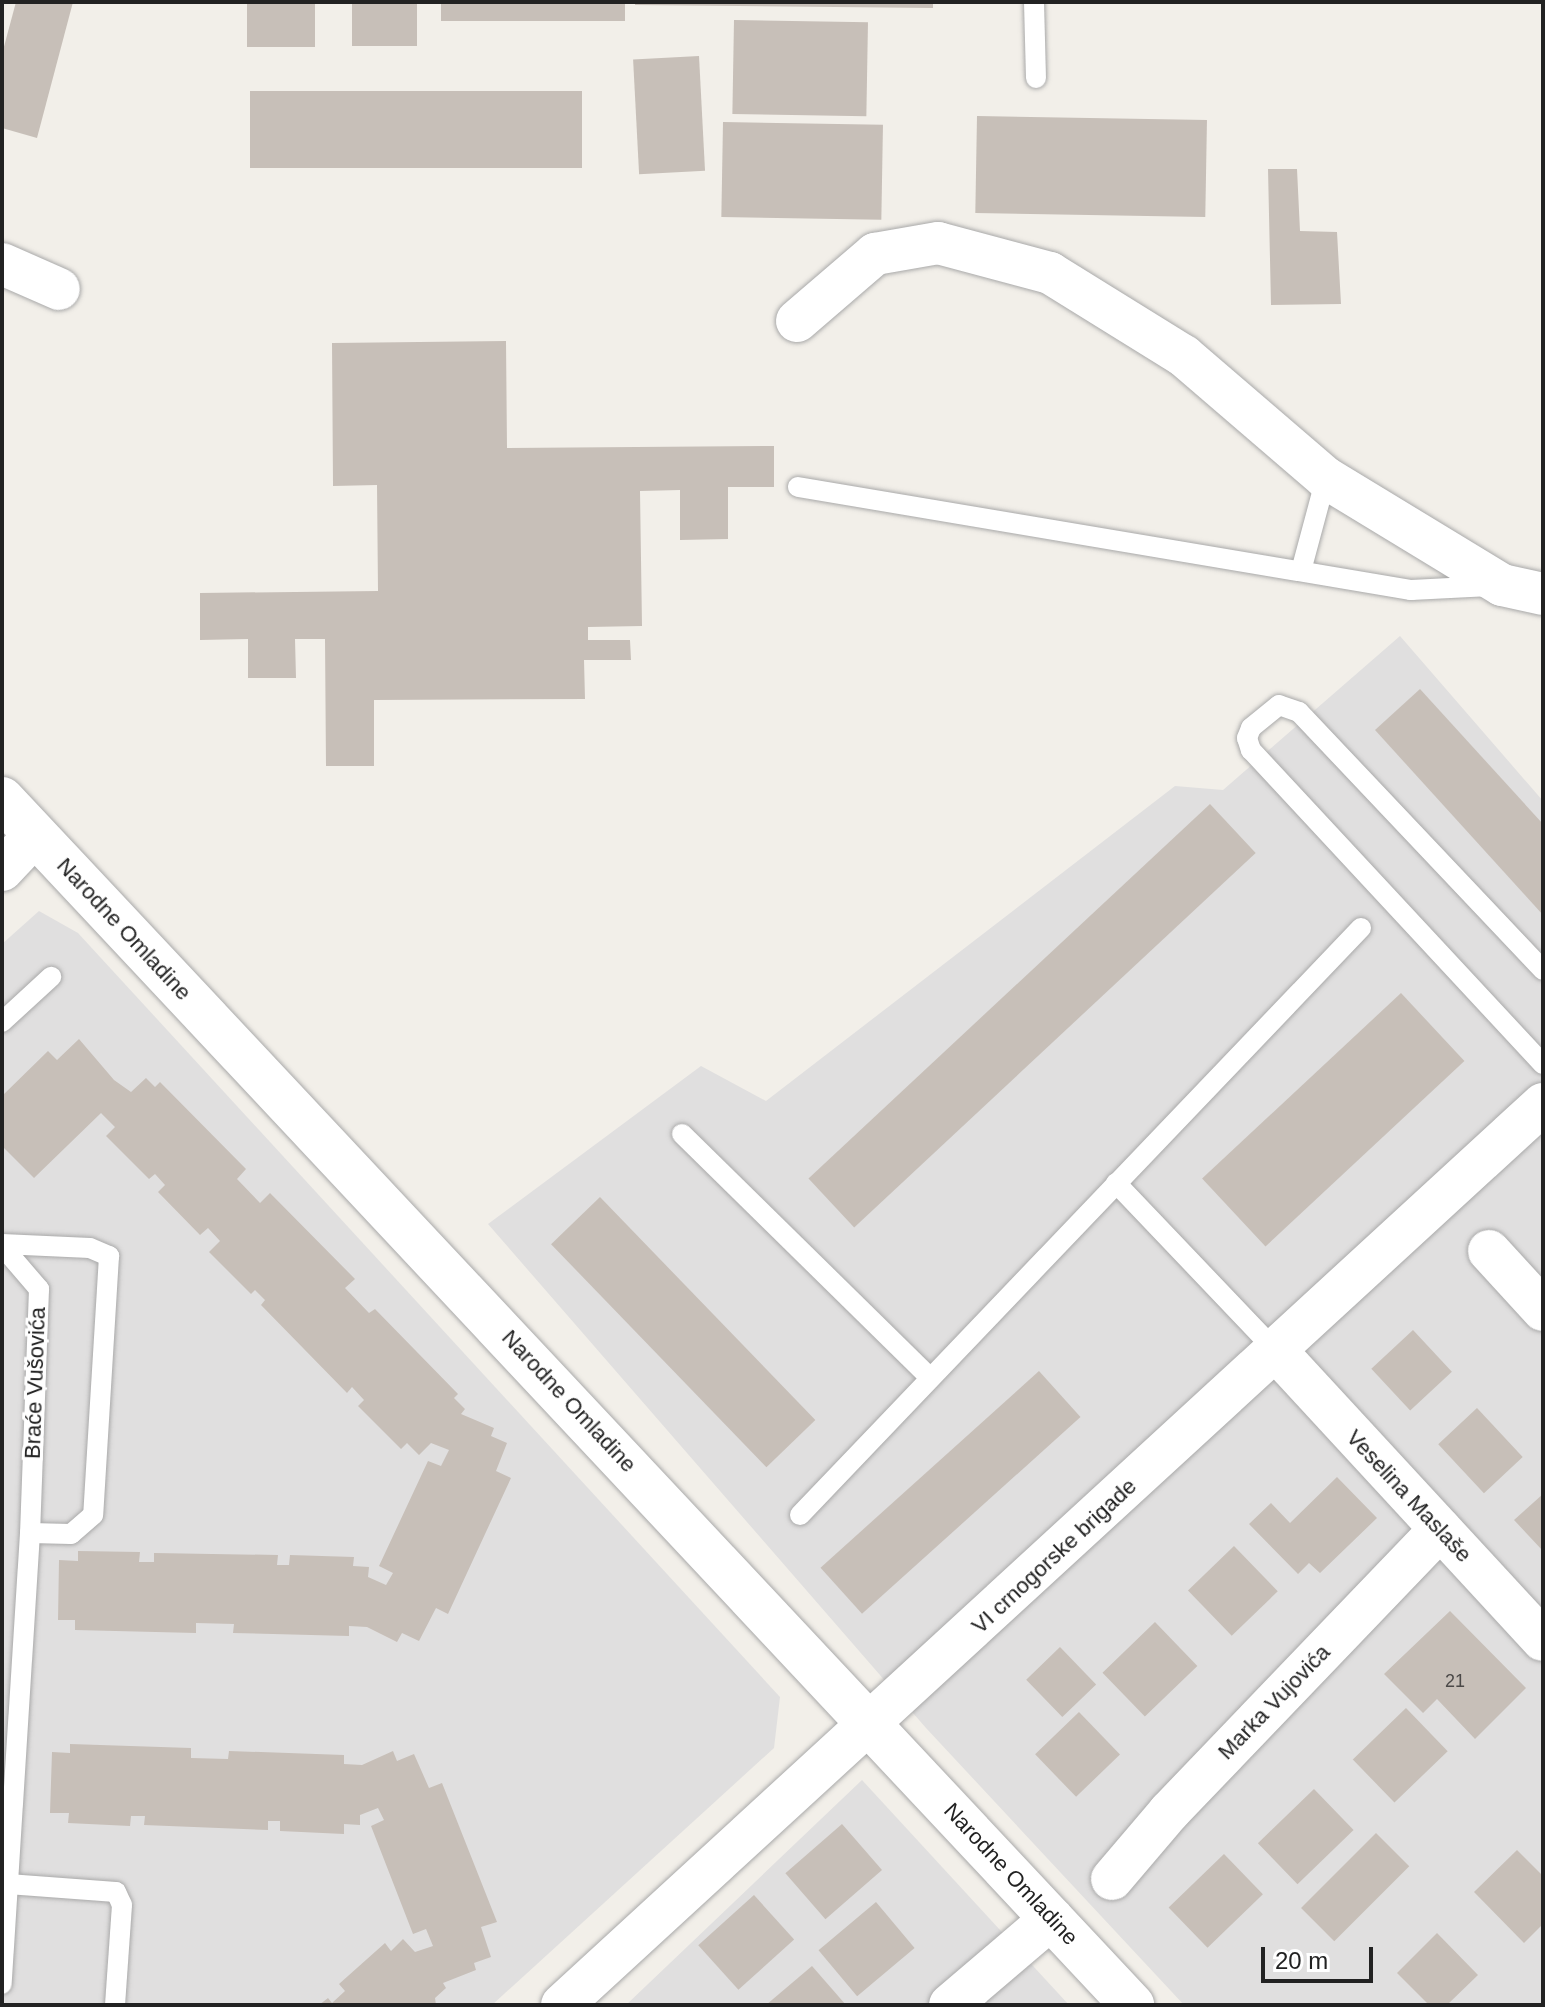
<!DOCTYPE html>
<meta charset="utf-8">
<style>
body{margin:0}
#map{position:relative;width:1545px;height:2007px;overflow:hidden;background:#f2efe9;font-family:Arial,sans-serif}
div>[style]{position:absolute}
.residential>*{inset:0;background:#e0dfdf}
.building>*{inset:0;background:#c7bfb8;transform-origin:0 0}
.roads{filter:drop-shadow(0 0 2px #a9a9a9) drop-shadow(0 0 2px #a9a9a9)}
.service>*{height:20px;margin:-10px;padding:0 10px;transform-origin:10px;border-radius:10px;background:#fff}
.minor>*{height:42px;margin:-21px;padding:0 21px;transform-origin:21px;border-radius:21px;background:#fff}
.tertiary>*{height:44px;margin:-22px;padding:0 22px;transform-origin:22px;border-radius:22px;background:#fff}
span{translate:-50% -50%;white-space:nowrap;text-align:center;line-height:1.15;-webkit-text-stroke:6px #fff;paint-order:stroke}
.number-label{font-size:18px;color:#4b4948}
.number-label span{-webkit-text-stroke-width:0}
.street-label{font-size:22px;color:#222}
.frame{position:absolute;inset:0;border:4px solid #222;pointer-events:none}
.scale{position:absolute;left:1261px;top:1947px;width:112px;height:36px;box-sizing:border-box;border:4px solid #222;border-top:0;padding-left:10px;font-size:24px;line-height:28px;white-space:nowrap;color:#222;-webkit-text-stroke:6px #fff;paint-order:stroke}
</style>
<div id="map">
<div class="residential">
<i style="clip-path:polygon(1400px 636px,1543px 801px,1543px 2005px,1184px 2005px,926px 1728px,488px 1224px,701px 1066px,766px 1101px,1175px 786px,1223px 790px)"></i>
<i style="clip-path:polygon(39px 911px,78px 933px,780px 1697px,774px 1748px,492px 2005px,2px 2005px,2px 944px)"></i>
<i style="clip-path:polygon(862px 1780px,1069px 2005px,626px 2005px)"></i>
</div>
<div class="building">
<i style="clip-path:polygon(16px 2px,73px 2px,37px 138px,2px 128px,2px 54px)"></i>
<i style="left:247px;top:2px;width:68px;height:45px"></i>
<i style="left:352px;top:2px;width:65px;height:44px"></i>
<i style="left:441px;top:2px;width:184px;height:19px"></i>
<i style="clip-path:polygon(635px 2px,933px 2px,933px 8px,635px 5px)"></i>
<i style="left:734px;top:20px;width:134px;height:94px;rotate:1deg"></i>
<i style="left:699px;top:56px;width:115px;height:66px;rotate:87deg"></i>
<i style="left:582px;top:91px;width:77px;height:332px;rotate:90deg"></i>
<i style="left:977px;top:116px;width:230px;height:97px;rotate:1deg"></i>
<i style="left:723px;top:122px;width:160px;height:95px;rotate:1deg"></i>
<i style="clip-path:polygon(1268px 169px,1297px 169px,1300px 231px,1337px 232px,1341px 304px,1271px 305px)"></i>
<i style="clip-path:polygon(506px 341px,507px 448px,774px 446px,774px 487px,728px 487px,728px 539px,680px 540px,680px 490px,640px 491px,642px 626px,588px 627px,588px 640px,630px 640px,631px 660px,584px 660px,585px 699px,374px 700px,374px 766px,326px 766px,325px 639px,295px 639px,296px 678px,248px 678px,248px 639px,200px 640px,200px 593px,378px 591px,377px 485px,333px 486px,332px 343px)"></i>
<i style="clip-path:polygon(1420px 689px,1543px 824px,1543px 915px,1375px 730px)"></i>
<i style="left:1210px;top:804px;width:67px;height:549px;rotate:47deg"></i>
<i style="left:1401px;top:993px;width:93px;height:272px;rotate:47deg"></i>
<i style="clip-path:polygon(79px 1039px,114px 1080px,131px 1092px,146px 1078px,155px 1087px,160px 1082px,246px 1169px,237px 1179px,260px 1203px,270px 1193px,355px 1279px,345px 1288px,369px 1313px,375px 1309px,458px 1394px,454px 1398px,465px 1409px,461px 1414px,494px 1428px,491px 1436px,507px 1443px,496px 1471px,511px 1478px,448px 1614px,436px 1608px,419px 1641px,402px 1633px,397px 1642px,367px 1627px,349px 1626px,349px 1636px,233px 1633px,234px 1624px,196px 1623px,196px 1633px,75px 1630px,75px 1620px,58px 1620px,59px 1560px,78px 1561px,78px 1551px,140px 1552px,139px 1562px,154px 1562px,154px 1553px,278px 1555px,277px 1565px,289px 1565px,290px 1555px,354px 1557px,353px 1566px,369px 1567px,368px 1577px,386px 1585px,393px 1573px,379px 1566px,428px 1461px,441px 1466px,449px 1450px,431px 1443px,419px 1455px,407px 1443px,401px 1449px,358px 1406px,364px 1400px,352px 1387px,347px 1393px,261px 1305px,265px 1300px,255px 1290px,251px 1294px,209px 1252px,220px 1241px,208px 1228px,200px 1235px,158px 1192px,165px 1185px,155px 1174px,149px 1179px,106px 1136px,115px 1127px,101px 1113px,34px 1178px,2px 1146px,2px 1096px,48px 1051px,57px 1060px)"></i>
<i style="left:600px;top:1197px;width:310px;height:68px;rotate:46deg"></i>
<i style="left:1413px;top:1330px;width:57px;height:57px;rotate:47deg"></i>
<i style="left:1039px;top:1371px;width:62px;height:294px;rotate:48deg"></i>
<i style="left:1477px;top:1408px;width:67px;height:53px;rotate:47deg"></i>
<i style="clip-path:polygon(1337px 1477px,1377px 1518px,1320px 1573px,1309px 1563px,1298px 1574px,1249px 1524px,1271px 1503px,1290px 1523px)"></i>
<i style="clip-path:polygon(1543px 1494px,1543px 1551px,1514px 1520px)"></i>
<i style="left:1234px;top:1546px;width:63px;height:64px;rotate:46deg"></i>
<i style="clip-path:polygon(1450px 1611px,1526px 1688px,1475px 1739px,1437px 1699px,1423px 1713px,1384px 1674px)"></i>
<i style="left:1155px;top:1622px;width:61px;height:73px;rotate:46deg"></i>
<i style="left:1060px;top:1647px;width:52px;height:47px;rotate:46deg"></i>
<i style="left:1406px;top:1708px;width:60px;height:74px;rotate:46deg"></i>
<i style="left:1079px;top:1712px;width:59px;height:61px;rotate:46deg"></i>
<i style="clip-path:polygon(70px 1744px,191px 1748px,191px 1758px,228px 1759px,229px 1751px,344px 1755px,344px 1764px,362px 1765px,393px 1751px,397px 1761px,414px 1754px,429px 1788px,442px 1783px,497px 1922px,481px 1927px,491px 1957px,474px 1963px,476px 1970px,443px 1983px,446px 1988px,435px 1998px,436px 2005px,319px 2005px,328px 1998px,332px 2003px,345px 1991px,339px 1984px,385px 1943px,391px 1951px,403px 1939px,415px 1952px,433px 1946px,426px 1929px,413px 1934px,371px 1826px,384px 1820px,378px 1808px,360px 1815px,360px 1825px,344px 1824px,344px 1834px,280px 1831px,280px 1821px,268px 1821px,268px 1830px,144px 1825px,145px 1816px,131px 1816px,130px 1826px,68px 1823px,69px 1813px,50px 1813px,52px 1752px,70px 1753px)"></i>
<i style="left:1314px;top:1789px;width:57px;height:78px;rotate:46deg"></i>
<i style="left:842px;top:1824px;width:61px;height:75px;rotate:49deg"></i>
<i style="left:1376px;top:1833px;width:47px;height:106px;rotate:45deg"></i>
<i style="clip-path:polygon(1517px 1850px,1543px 1876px,1543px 1924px,1524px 1943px,1474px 1892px)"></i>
<i style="left:1224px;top:1854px;width:56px;height:77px;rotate:46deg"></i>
<i style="left:754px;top:1895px;width:60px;height:75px;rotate:48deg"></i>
<i style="left:876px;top:1902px;width:60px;height:75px;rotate:50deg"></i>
<i style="clip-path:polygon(1437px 1933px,1478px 1975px,1447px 2005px,1429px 2005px,1397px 1973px)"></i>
<i style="clip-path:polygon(812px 1966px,846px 2005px,766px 2005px)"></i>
</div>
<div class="roads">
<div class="service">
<i style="left:1034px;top:2px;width:76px;rotate:88.5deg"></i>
<i style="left:798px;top:487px;width:622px;rotate:9.54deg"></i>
<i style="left:1411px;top:590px;width:79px;rotate:-2.9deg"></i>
<i style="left:1301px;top:571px;width:96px;rotate:-75deg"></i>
<i style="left:1543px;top:970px;width:355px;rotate:-133.4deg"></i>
<i style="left:1299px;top:712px;width:21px;rotate:-161deg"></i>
<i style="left:1279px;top:705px;width:36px;rotate:141deg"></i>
<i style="left:1251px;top:728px;width:11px;rotate:112deg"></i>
<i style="left:1247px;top:738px;width:13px;rotate:72deg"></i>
<i style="left:1251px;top:750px;width:429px;rotate:47.1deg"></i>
<i style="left:2px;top:1022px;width:67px;rotate:-42.6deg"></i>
<i style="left:682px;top:1134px;width:348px;rotate:44.5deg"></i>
<i style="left:1116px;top:1183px;width:232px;rotate:46.4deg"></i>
<i style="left:2px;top:1244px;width:88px;rotate:2.6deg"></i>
<i style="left:90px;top:1248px;width:21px;rotate:23deg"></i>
<i style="left:109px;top:1256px;width:259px;rotate:93.5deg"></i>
<i style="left:93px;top:1515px;width:29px;rotate:139deg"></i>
<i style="left:71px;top:1534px;width:41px;rotate:-178.6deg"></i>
<i style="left:2px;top:1246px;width:57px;rotate:49.3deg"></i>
<i style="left:39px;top:1289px;width:244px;rotate:92.1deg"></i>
<i style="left:30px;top:1533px;width:452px;rotate:93.6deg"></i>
<i style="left:800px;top:1515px;width:812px;rotate:-46.3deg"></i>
<i style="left:8px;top:1884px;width:108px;rotate:4.2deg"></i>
<i style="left:116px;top:1892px;width:14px;rotate:65deg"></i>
<i style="left:122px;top:1905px;width:100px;rotate:94deg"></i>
</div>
<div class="minor">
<i style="left:2px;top:264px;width:62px;rotate:23.7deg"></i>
<i style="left:797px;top:321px;width:103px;rotate:-40.7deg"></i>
<i style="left:875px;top:254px;width:64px;rotate:-9.9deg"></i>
<i style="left:938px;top:243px;width:116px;rotate:15deg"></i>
<i style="left:1050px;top:273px;width:158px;rotate:31.8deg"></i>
<i style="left:1184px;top:356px;width:187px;rotate:40.7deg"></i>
<i style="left:1326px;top:478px;width:206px;rotate:31.3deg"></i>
<i style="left:1502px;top:585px;width:42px;rotate:12.4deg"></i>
<i style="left:2px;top:870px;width:48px;rotate:-46.7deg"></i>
<i style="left:1489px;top:1251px;width:80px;rotate:47.5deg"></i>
<i style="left:1276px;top:1351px;width:393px;rotate:47.3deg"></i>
<i style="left:1112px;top:1879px;width:88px;rotate:-49.6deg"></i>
<i style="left:1169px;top:1812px;width:392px;rotate:-46.2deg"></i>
<i style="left:562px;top:2005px;width:1332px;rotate:-42.57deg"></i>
<i style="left:950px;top:2005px;width:134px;rotate:-40.5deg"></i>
</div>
<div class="tertiary">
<i style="left:2px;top:799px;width:1653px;rotate:46.86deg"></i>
</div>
</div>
<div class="number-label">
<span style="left:1455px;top:1681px">21</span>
</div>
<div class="street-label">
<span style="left:124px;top:929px;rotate:47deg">Narodne Omladine</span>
<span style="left:35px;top:1383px;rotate:-88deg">Braće Vušovića</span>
<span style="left:569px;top:1401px;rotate:47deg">Narodne Omladine</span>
<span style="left:1409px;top:1496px;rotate:47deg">Veselina Maslaše</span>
<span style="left:1054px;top:1556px;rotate:-43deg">VI crnogorske brigade</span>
<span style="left:1274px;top:1702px;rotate:-46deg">Marka Vujovića</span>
<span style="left:1011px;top:1874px;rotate:47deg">Narodne Omladine</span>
</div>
<div class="frame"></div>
<div class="scale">20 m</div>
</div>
